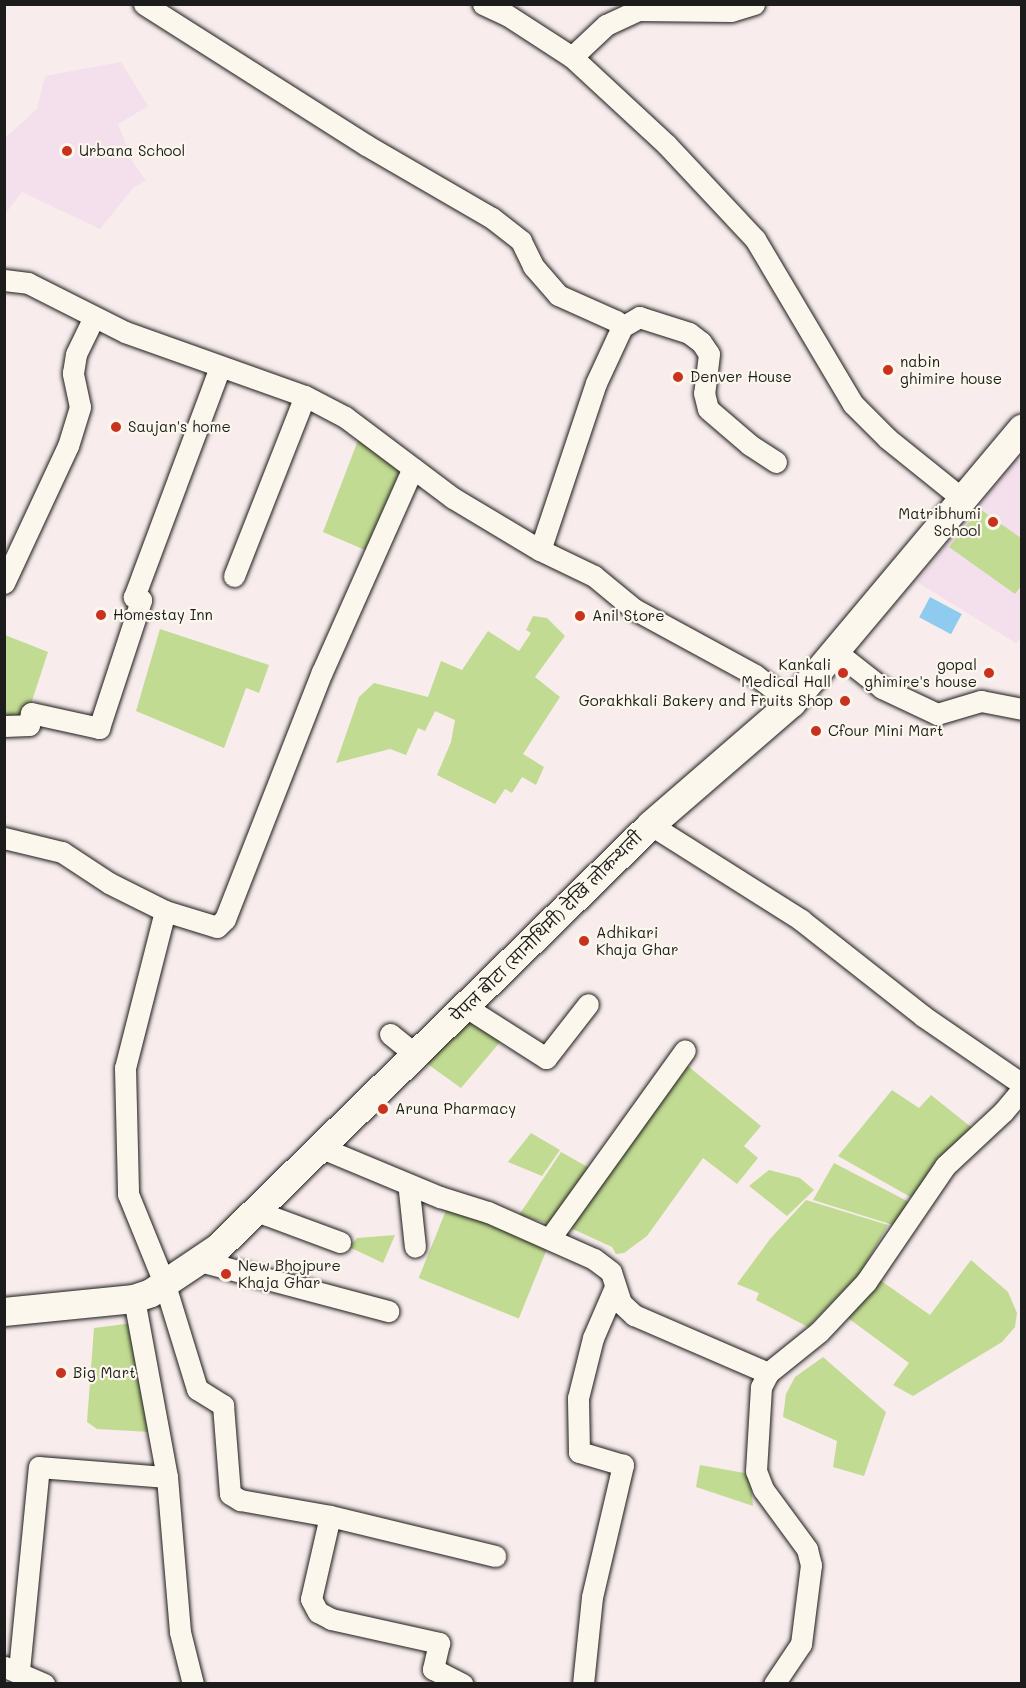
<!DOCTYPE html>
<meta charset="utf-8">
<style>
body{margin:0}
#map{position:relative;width:1026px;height:1688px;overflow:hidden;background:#f8ecec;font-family:Mali,"Playpen Sans Deva",sans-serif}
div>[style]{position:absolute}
.built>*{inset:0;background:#f4dfec}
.green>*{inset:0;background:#c2db92;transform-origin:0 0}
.water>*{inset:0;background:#8ecbee;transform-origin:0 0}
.roads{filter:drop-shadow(0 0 2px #1c1c1c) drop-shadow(0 0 2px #1c1c1c)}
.street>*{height:21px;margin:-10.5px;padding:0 10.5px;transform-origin:10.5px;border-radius:10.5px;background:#fbf7ec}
.secondary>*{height:28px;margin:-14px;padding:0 14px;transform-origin:14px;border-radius:14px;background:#fbf7ec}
.dots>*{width:16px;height:16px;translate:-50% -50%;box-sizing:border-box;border:3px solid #fbf7ec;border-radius:50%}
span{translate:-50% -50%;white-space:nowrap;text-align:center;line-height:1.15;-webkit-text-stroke:4.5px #fbf7ec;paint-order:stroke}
.poi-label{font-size:15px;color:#1c1c1c}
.left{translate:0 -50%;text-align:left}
.right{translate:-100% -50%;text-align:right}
.street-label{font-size:15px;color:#1c1c1c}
.frame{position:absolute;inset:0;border:6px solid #1c1c1c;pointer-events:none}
</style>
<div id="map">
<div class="built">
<i style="clip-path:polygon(121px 62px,148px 106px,118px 124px,134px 164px,146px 181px,134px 187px,100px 229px,22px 192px,5px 214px,5px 138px,37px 109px,45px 76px)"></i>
<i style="clip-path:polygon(1016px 459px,1021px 463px,1021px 637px,1016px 643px,917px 582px)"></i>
</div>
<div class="green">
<i style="clip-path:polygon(360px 435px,400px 471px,365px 550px,323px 532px)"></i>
<i style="clip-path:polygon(980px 509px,1021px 538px,1021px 586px,1015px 594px,949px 547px)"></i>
<i style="clip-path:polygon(533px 616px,547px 618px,565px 636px,535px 677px,560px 697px,523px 754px,544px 767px,536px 785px,522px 777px,512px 793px,505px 789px,495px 804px,437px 775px,451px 742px,455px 720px,435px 711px,425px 731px,418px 728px,406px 755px,390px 749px,336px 763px,359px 697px,374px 683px,428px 697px,441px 661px,462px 670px,488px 631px,519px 651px,531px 633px,526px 630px)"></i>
<i style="clip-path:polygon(160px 629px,269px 665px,259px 693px,246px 688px,224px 748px,136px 711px)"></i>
<i style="clip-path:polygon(5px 635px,48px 652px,25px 722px,5px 723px)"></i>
<i style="clip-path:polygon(466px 1016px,501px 1041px,461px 1088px,422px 1060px)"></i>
<i style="clip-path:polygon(683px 1062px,761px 1126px,744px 1146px,758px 1158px,737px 1184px,703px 1158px,647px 1236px,624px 1253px,616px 1254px,612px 1247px,564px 1225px)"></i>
<i style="clip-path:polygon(892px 1090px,919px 1108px,931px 1095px,976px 1131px,914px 1199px,838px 1156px)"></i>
<i style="clip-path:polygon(531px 1133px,560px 1150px,542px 1176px,508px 1162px)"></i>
<i style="clip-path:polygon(561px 1152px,593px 1170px,551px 1224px,519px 1215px)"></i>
<i style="clip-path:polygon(834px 1163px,909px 1202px,893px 1225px,813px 1200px)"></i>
<i style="clip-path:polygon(769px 1170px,800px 1178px,814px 1190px,787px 1216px,749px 1186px)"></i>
<i style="clip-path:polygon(806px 1200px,888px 1225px,861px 1272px,808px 1327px,756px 1300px,759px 1293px,737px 1284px,770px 1239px)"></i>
<i style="left:449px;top:1203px;width:108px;height:81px;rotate:22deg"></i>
<i style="clip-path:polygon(395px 1235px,383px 1263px,349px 1247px,357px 1238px)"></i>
<i style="clip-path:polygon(971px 1260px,1008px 1292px,1017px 1313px,1015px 1327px,1002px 1342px,913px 1396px,893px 1385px,909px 1363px,848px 1318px,877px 1278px,930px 1315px)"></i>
<i style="clip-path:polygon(133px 1323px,150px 1432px,97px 1429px,87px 1422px,94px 1328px)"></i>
<i style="clip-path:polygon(823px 1357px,886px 1412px,864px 1476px,833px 1467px,837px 1441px,783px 1417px,786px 1394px,795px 1377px)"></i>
<i style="clip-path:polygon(700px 1465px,750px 1474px,753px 1506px,696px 1487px)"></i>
</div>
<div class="water">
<i style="left:930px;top:597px;width:36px;height:23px;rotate:28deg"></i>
</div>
<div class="roads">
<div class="street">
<i style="left:144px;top:4px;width:263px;rotate:32.4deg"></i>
<i style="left:366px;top:145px;width:146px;rotate:30.1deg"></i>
<i style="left:492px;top:218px;width:37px;rotate:38deg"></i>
<i style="left:521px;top:241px;width:28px;rotate:64deg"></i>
<i style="left:533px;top:266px;width:38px;rotate:49deg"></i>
<i style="left:558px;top:295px;width:64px;rotate:24.1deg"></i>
<i style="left:616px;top:321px;width:8px;rotate:45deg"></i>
<i style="left:622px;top:327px;width:62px;rotate:114.9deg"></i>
<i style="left:596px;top:383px;width:176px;rotate:108.5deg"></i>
<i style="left:483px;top:4px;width:26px;rotate:25deg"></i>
<i style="left:507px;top:15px;width:77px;rotate:32.9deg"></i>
<i style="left:572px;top:57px;width:129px;rotate:42.8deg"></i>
<i style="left:667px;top:145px;width:129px;rotate:46.9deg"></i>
<i style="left:755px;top:239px;width:192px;rotate:59.3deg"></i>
<i style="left:853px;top:404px;width:49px;rotate:45deg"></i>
<i style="left:888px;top:439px;width:97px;rotate:38.8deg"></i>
<i style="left:572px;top:57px;width:47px;rotate:-43.3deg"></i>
<i style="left:606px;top:25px;width:35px;rotate:-25deg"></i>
<i style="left:638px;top:10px;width:93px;rotate:0.6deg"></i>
<i style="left:731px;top:11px;width:24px;rotate:-17deg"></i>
<i style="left:4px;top:280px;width:24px;rotate:7deg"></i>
<i style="left:28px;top:283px;width:109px;rotate:26.8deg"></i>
<i style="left:125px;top:332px;width:191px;rotate:19.6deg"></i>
<i style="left:305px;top:396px;width:45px;rotate:27.7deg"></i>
<i style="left:345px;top:417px;width:135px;rotate:36.9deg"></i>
<i style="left:453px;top:498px;width:101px;rotate:30.9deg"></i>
<i style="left:540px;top:550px;width:60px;rotate:25.7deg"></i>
<i style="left:594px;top:576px;width:52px;rotate:39.5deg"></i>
<i style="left:634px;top:609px;width:138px;rotate:28.6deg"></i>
<i style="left:755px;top:675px;width:46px;rotate:37.1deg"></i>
<i style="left:622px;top:327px;width:20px;rotate:-30deg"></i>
<i style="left:639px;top:317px;width:52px;rotate:17.7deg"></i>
<i style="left:689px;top:333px;width:15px;rotate:37deg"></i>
<i style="left:701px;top:342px;width:14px;rotate:56deg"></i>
<i style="left:709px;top:354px;width:39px;rotate:97deg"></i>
<i style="left:704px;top:393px;width:16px;rotate:76deg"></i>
<i style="left:708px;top:409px;width:55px;rotate:40.6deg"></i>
<i style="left:750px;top:445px;width:31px;rotate:33deg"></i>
<i style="left:234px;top:576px;width:193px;rotate:-68.5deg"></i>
<i style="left:4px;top:583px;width:151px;rotate:-65deg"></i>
<i style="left:68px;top:446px;width:41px;rotate:-72.9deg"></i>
<i style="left:80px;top:407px;width:35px;rotate:-102deg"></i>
<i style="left:73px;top:373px;width:19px;rotate:-81deg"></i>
<i style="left:76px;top:354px;width:41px;rotate:-64.1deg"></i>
<i style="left:835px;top:651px;width:60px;rotate:38.2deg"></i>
<i style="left:882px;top:688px;width:61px;rotate:25.3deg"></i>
<i style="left:937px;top:714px;width:46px;rotate:-16.5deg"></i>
<i style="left:981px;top:701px;width:42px;rotate:11deg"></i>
<i style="left:4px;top:726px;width:25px;rotate:-2deg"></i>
<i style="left:29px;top:725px;width:12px;rotate:-81deg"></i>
<i style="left:31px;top:713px;width:70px;rotate:12.4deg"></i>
<i style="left:99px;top:728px;width:135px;rotate:-71.8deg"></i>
<i style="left:141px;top:600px;width:8px;rotate:-157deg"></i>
<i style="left:134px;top:597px;width:246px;rotate:-69.5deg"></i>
<i style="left:651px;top:825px;width:178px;rotate:32.3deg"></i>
<i style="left:801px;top:920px;width:155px;rotate:38.2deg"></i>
<i style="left:923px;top:1016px;width:120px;rotate:34.5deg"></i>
<i style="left:4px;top:838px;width:60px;rotate:13.6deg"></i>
<i style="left:62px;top:852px;width:56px;rotate:33.4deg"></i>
<i style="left:109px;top:883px;width:63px;rotate:26.6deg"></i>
<i style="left:165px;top:911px;width:54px;rotate:17.1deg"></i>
<i style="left:217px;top:927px;width:11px;rotate:-45deg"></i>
<i style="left:225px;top:919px;width:265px;rotate:-68.6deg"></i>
<i style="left:322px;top:672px;width:223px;rotate:-66deg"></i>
<i style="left:165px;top:911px;width:162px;rotate:104.3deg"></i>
<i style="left:125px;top:1068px;width:126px;rotate:88.6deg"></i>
<i style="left:128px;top:1194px;width:98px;rotate:67.9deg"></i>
<i style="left:165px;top:1285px;width:109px;rotate:72.9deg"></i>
<i style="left:197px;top:1389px;width:31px;rotate:32deg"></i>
<i style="left:223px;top:1405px;width:89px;rotate:85.5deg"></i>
<i style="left:230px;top:1494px;width:12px;rotate:31deg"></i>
<i style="left:240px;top:1500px;width:91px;rotate:10.1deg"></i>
<i style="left:330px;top:1516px;width:85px;rotate:102.9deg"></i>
<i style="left:311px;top:1599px;width:15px;rotate:62deg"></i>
<i style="left:318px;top:1612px;width:15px;rotate:28deg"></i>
<i style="left:331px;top:1619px;width:111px;rotate:12.5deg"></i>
<i style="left:439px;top:1643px;width:27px;rotate:103deg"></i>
<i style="left:433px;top:1669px;width:33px;rotate:27deg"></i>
<i style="left:466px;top:1007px;width:95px;rotate:32.5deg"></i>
<i style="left:546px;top:1058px;width:68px;rotate:-52.1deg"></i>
<i style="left:390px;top:1034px;width:35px;rotate:39deg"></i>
<i style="left:322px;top:1148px;width:128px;rotate:22.6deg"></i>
<i style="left:440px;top:1197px;width:50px;rotate:17.4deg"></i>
<i style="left:488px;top:1212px;width:116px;rotate:23.9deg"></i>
<i style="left:594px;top:1259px;width:21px;rotate:37deg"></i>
<i style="left:611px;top:1272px;width:33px;rotate:72deg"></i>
<i style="left:621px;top:1303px;width:18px;rotate:43deg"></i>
<i style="left:634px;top:1315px;width:146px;rotate:23.4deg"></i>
<i style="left:409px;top:1191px;width:56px;rotate:83.9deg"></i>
<i style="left:261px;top:1208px;width:9px;rotate:49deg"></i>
<i style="left:267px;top:1215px;width:78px;rotate:20.3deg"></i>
<i style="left:550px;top:1238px;width:231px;rotate:-54.3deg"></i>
<i style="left:200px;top:1261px;width:195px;rotate:14.9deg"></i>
<i style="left:134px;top:1299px;width:181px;rotate:79.5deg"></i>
<i style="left:167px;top:1477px;width:156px;rotate:85.2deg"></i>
<i style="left:180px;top:1632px;width:54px;rotate:76deg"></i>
<i style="left:330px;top:1516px;width:170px;rotate:13.6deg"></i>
<i style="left:5px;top:1667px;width:43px;rotate:23.6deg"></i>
<i style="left:19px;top:1670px;width:204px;rotate:-84.4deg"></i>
<i style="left:39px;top:1467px;width:128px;rotate:4.5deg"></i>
<i style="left:583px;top:1684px;width:87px;rotate:-84.1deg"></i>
<i style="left:592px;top:1597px;width:136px;rotate:-76.8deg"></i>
<i style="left:623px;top:1465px;width:46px;rotate:-163.5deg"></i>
<i style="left:579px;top:1452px;width:54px;rotate:-91.1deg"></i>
<i style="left:578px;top:1398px;width:62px;rotate:-76deg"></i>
<i style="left:593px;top:1338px;width:56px;rotate:-66.7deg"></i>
<i style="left:774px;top:1684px;width:48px;rotate:-56deg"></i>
<i style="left:801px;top:1644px;width:80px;rotate:-82.8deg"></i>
<i style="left:811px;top:1565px;width:16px;rotate:-104deg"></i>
<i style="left:807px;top:1549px;width:74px;rotate:-126.3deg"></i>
<i style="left:763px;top:1489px;width:19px;rotate:-111deg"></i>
<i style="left:756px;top:1471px;width:84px;rotate:-86.6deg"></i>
<i style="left:761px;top:1387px;width:16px;rotate:-63deg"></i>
<i style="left:768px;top:1373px;width:65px;rotate:-38.8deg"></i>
<i style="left:819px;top:1332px;width:69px;rotate:-46.8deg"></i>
<i style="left:866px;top:1282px;width:140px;rotate:-55.7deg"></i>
<i style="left:945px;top:1166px;width:79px;rotate:-43deg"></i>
<i style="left:1003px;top:1112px;width:30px;rotate:-50deg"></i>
</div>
<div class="secondary">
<i style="left:4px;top:1312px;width:131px;rotate:-5.7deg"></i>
<i style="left:134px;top:1299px;width:18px;rotate:-19deg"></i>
<i style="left:151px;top:1293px;width:81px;rotate:-33.9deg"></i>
<i style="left:218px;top:1248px;width:605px;rotate:-44.33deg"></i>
<i style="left:651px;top:825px;width:186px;rotate:-40.9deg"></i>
<i style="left:792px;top:703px;width:358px;rotate:-50deg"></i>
</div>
</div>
<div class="dots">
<i style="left:67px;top:151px;background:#c8321e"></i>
<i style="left:888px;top:370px;background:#c8321e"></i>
<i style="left:678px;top:377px;background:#c8321e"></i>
<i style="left:116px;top:427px;background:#c8321e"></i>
<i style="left:993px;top:522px;background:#c8321e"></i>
<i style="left:101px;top:615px;background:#c8321e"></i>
<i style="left:580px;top:616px;background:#c8321e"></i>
<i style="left:843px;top:673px;background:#c8321e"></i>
<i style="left:989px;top:673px;background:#c8321e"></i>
<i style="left:845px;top:701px;background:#c8321e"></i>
<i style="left:816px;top:731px;background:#c8321e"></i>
<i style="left:584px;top:941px;background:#c8321e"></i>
<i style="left:383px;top:1109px;background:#c8321e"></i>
<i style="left:226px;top:1274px;background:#c8321e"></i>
<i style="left:61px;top:1373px;background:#c8321e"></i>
</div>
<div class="poi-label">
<span class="left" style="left:79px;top:151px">Urbana School</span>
<span class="left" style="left:900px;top:370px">nabin<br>ghimire house</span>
<span class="left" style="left:690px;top:377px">Denver House</span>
<span class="left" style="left:128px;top:427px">Saujan's home</span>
<span class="right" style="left:981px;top:522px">Matribhumi<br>School</span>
<span class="left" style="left:113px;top:615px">Homestay Inn</span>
<span class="left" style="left:592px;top:616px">Anil Store</span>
<span class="right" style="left:831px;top:673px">Kankali<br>Medical Hall</span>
<span class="right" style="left:977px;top:673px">gopal<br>ghimire's house</span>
<span class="right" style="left:833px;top:701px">Gorakhkali Bakery and Fruits Shop</span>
<span class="left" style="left:828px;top:731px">Cfour Mini Mart</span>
<span class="left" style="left:596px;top:941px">Adhikari<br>Khaja Ghar</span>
<span class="left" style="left:395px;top:1109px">Aruna Pharmacy</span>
<span class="left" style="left:238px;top:1274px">New Bhojpure<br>Khaja Ghar</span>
<span class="left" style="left:73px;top:1373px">Big Mart</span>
</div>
<div class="street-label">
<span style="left:547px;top:927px;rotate:-45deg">पेपल बोटा (सानोथिमी) देखि लोकन्थली</span>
</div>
<div class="frame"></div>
</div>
